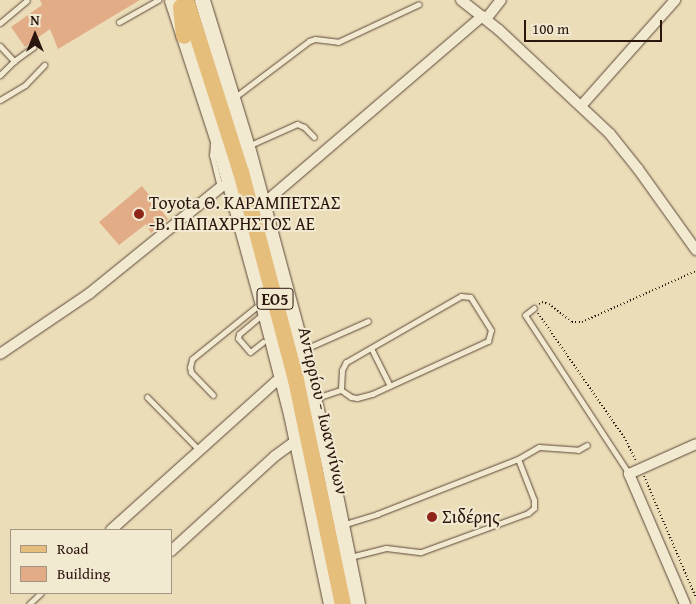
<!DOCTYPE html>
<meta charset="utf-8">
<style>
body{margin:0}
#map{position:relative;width:696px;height:604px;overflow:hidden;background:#ebddb8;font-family:"Gentium Book Plus",serif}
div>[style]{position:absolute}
.building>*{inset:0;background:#e2ac87}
.path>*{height:2px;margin-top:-1px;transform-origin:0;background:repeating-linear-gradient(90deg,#2c150d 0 1px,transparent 0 3.5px)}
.roads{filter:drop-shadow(0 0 1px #5c4738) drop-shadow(0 0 1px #5c4738)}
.lane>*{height:5px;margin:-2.5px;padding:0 2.5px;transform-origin:2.5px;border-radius:2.5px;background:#f2e9d1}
.street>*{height:10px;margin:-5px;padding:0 5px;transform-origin:5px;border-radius:5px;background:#f2e9d1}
.secondary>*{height:15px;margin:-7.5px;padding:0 7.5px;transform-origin:7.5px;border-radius:7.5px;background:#f2e9d1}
.primary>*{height:16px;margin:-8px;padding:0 8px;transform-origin:8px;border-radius:8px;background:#e6be7c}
.dots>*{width:14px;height:14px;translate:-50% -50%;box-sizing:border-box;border:2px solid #f2e9d1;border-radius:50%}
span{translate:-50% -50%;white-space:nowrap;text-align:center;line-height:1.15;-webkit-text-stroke:4px #f2e9d1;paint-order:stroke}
.shield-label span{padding:1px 4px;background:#f2e9d1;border:1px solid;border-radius:4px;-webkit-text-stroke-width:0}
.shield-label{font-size:16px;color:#2c150d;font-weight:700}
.poi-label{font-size:18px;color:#2c150d}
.left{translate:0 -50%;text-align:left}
.street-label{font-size:18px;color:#2c150d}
.legend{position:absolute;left:10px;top:529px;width:162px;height:65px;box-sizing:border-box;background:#f2e9d1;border:1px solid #a39483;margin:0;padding:6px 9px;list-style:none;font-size:15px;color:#2c150d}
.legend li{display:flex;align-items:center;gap:10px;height:25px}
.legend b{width:25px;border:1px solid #a39483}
.north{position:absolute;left:10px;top:10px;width:50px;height:50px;-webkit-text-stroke:4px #f2e9d1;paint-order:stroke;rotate:0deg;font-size:14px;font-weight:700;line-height:20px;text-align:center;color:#2c150d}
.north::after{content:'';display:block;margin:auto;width:18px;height:22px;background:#2c150d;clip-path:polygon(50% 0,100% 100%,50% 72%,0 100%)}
.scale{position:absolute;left:524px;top:20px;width:138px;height:22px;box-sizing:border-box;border:2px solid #2c150d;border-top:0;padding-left:6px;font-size:15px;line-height:18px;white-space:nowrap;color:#2c150d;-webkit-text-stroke:4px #f2e9d1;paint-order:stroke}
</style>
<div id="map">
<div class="building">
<i style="clip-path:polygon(40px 0,140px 0,58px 49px,50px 29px,25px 47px,11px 27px,42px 5px)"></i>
<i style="clip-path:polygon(142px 186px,168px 219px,151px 233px,146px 224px,119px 245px,99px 222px)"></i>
</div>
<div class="path">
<i style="left:539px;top:304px;width:4px;rotate:-34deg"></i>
<i style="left:542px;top:302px;width:7px;rotate:16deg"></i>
<i style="left:549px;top:304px;width:29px;rotate:38deg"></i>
<i style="left:572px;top:322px;width:10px"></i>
<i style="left:582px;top:322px;width:125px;rotate:-24.1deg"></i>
<i style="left:538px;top:313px;width:151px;rotate:55.3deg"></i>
<i style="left:624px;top:437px;width:27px;rotate:63deg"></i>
<i style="left:644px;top:476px;width:133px;rotate:66.9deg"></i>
</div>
<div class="roads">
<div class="lane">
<i style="left:119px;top:22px;width:45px;rotate:-29.4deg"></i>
<i style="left:0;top:23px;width:35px;rotate:-40deg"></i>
<i style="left:0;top:46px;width:21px;rotate:47deg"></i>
<i style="left:14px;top:61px;width:20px;rotate:135deg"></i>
<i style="left:14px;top:61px;width:24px;rotate:-36deg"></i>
<i style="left:235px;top:97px;width:93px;rotate:-37.1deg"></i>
<i style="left:309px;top:41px;width:6px;rotate:-18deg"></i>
<i style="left:315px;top:39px;width:23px;rotate:7deg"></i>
<i style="left:338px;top:42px;width:89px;rotate:-25.1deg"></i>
<i style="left:0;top:100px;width:29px;rotate:-31deg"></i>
<i style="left:25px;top:85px;width:28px;rotate:-46deg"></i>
<i style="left:216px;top:143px;width:4px;rotate:146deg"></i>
<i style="left:213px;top:145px;width:10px;rotate:96deg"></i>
<i style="left:212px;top:155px;width:30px;rotate:76deg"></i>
<i style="left:219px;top:184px;width:5px;rotate:37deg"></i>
<i style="left:248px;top:146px;width:54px;rotate:-24.2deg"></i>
<i style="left:297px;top:124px;width:8px;rotate:23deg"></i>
<i style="left:304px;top:127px;width:14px;rotate:45deg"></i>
<i style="left:534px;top:308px;width:11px;rotate:142deg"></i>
<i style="left:525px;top:315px;width:190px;rotate:56.8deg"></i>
<i style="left:263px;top:342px;width:16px;rotate:142deg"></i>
<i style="left:250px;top:352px;width:18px;rotate:-131deg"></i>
<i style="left:238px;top:338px;width:4px;rotate:-76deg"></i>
<i style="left:239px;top:334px;width:31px;rotate:-40deg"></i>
<i style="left:371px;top:348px;width:42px;rotate:63.4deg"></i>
<i style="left:303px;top:350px;width:71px;rotate:-24deg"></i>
<i style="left:213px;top:395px;width:32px;rotate:-134deg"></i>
<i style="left:191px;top:372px;width:5px;rotate:-101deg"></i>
<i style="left:190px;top:367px;width:8px;rotate:-76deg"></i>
<i style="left:192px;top:359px;width:87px;rotate:-39deg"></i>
<i style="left:147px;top:397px;width:74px;rotate:45.5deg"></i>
<i style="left:316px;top:398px;width:26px;rotate:-18deg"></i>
<i style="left:341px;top:390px;width:12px;rotate:35deg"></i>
<i style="left:351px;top:397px;width:6px;rotate:9deg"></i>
<i style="left:357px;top:398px;width:16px;rotate:-15deg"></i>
<i style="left:372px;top:394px;width:128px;rotate:-24.6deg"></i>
<i style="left:488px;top:341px;width:11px;rotate:-75deg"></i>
<i style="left:491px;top:330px;width:39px;rotate:-122deg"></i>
<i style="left:470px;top:297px;width:9px;rotate:-174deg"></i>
<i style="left:461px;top:296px;width:133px;rotate:150.1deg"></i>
<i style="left:346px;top:362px;width:9px;rotate:117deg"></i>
<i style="left:342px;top:370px;width:20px;rotate:93deg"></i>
<i style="left:342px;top:525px;width:37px;rotate:-17deg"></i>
<i style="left:377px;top:514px;width:151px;rotate:-21.3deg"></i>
<i style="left:518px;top:459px;width:24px;rotate:-30deg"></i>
<i style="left:539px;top:447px;width:39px;rotate:4deg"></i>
<i style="left:578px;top:450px;width:10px;rotate:-29deg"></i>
<i style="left:350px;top:557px;width:37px;rotate:-14deg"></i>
<i style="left:386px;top:548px;width:35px;rotate:7deg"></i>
<i style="left:421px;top:552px;width:114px;rotate:-20deg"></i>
<i style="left:528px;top:513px;width:8px;rotate:-40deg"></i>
<i style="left:534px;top:508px;width:8px;rotate:-90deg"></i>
<i style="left:534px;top:500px;width:44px;rotate:-111.3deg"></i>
<i style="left:29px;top:604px;width:16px;rotate:-43deg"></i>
</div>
<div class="street">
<i style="left:461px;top:0;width:48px;rotate:38.3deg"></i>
<i style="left:499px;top:30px;width:152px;rotate:43.1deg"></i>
<i style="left:610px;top:134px;width:45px;rotate:51.3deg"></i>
<i style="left:638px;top:169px;width:100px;rotate:54.4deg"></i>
<i style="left:486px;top:19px;width:24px;rotate:-52deg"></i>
<i style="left:581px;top:106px;width:142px;rotate:-48.4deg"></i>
<i style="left:263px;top:204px;width:289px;rotate:-40.6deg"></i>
<i style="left:0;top:354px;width:109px;rotate:-34.1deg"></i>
<i style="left:90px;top:293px;width:169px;rotate:-39deg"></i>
<i style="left:111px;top:530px;width:230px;rotate:-42deg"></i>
<i style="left:171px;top:551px;width:141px;rotate:-42.4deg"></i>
<i style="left:275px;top:456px;width:27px;rotate:-36deg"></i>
<i style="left:685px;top:604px;width:142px;rotate:-113.3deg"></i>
<i style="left:629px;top:474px;width:73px;rotate:-24.1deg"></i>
</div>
<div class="secondary">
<i style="left:172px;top:0;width:148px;rotate:71.9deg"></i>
<i style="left:218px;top:141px;width:177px;rotate:74.6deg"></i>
<i style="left:265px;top:312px;width:105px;rotate:75.7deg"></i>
<i style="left:291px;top:414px;width:194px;rotate:78.1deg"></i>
<i style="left:202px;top:0;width:154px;rotate:73deg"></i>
<i style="left:247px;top:147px;width:211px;rotate:74.9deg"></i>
<i style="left:302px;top:351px;width:112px;rotate:76.6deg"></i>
<i style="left:328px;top:460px;width:147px;rotate:78.6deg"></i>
</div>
<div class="primary">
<i style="left:186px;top:0;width:181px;rotate:72.3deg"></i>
<i style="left:241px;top:172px;width:215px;rotate:75.2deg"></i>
<i style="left:296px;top:380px;width:229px;rotate:78.2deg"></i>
<i style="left:181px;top:7px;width:29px;rotate:84deg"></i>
</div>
</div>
<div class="dots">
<i style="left:139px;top:214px;background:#8f2418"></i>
<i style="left:432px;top:517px;background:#8f2418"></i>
</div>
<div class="shield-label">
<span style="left:275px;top:299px">ΕΟ5</span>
</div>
<div class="poi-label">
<span class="left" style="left:149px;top:214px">Toyota Θ. ΚΑΡΑΜΠΕΤΣΑΣ<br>-Β. ΠΑΠΑΧΡΗΣΤΟΣ ΑΕ</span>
<span class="left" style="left:442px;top:517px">Σιδέρης</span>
</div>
<div class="street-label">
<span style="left:323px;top:411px;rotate:77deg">Αντιρρίου - Ιωαννίνων</span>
</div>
<ul class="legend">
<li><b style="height:6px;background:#e6be7c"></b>Road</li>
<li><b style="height:14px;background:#e2ac87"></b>Building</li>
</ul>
<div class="north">N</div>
<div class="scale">100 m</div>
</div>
